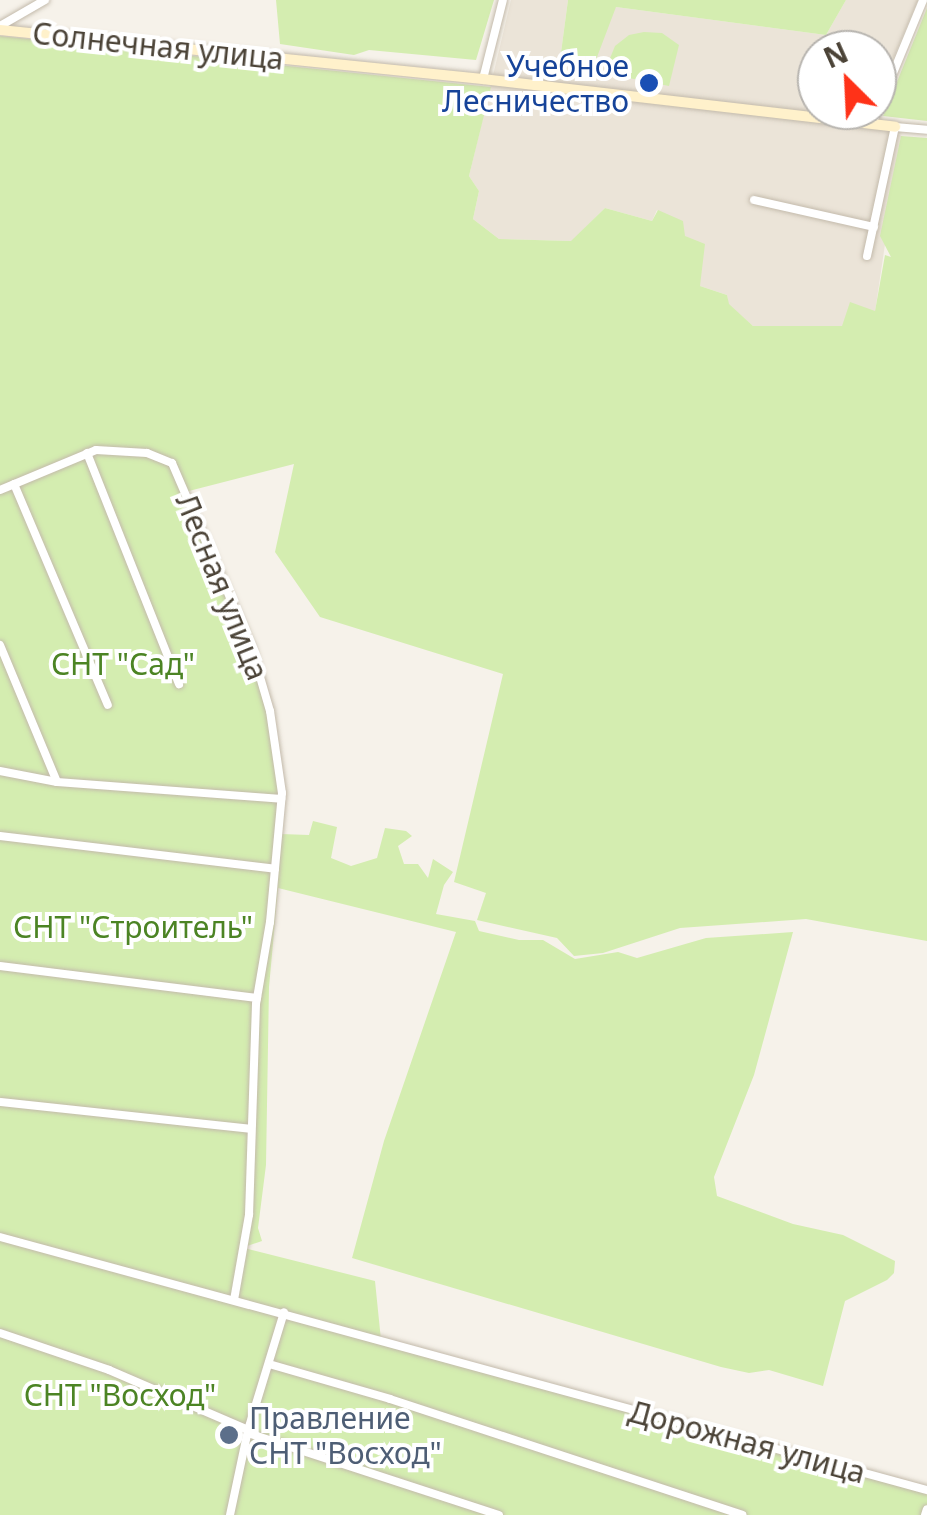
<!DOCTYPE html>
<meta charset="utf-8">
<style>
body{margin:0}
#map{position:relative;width:927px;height:1515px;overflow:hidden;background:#f6f2ea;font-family:"Noto Sans",sans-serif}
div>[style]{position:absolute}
.residential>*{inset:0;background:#ebe4d8}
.green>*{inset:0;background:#d4edb0}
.roads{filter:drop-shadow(0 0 2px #c3baab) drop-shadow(0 0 2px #c3baab)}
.street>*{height:8px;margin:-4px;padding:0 4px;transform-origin:4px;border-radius:4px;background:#fff}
.secondary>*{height:10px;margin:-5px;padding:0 5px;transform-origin:5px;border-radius:5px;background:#fff1cb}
.dots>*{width:28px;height:28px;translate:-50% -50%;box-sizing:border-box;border:5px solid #fff;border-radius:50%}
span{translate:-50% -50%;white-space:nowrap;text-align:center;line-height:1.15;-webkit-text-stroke:8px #fff;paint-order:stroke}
.street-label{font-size:30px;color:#4b4337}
.transit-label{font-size:30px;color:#164399}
.right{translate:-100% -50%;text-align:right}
.park-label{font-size:30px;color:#4c8424}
.service-label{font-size:30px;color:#4e5e75}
.left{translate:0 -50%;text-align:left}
.north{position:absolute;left:797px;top:30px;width:100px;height:100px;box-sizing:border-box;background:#fff;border:2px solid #b7b4af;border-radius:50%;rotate:336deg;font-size:28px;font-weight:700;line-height:40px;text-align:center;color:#4b4337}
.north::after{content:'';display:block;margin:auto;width:35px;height:45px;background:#ff3218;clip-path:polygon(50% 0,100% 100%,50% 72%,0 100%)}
</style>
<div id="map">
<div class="residential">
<i style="clip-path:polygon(511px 0,568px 0,560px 60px,616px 7px,826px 35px,846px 0,918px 0,877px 97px,877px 50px,817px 50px,817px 110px,871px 110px,869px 118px,901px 136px,875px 312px,843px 326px,753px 326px,728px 304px,727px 295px,700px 286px,685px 236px,657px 210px,652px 221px,605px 208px,572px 241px,499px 239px,473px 219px,479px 191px,469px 176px)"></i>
</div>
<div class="green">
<i style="clip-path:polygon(276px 0,494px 0,476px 60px,369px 50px,354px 55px,280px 44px)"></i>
<i style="clip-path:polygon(568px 0,846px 0,826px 35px,616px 7px,594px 65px,560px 60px)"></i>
<i style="clip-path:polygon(927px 8px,927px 121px,883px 116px)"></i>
<i style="clip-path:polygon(644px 32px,662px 33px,679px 45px,669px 86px,604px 73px,615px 46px,629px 35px)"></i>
<i style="clip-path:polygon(0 36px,491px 87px,469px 176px,479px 191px,473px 219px,499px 239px,571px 241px,605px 208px,652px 221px,658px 210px,683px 221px,685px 236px,705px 244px,700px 286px,727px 295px,729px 304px,753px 326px,842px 326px,850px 302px,875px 311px,885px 255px,891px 257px,880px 236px,901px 136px,927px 138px,927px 941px,806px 919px,680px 928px,603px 953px,574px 956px,557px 938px,477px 920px,486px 893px,454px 882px,503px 674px,320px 617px,275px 552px,294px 464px,185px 492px,251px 646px,270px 711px,282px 793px,256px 1004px,244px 1248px,375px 1281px,381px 1340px,927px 1490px,927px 1515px,0 1515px)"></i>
<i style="clip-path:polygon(313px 821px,337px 827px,331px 858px,351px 866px,377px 858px,385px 828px,406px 831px,412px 836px,398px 846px,404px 864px,418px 864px,428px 878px,433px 859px,453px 872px,444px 885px,436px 914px,475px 921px,479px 931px,519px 940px,543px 940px,575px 959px,618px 952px,637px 958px,706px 938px,793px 932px,754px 1075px,714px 1177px,717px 1196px,793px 1224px,843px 1235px,895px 1261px,894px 1273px,887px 1280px,845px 1301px,823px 1386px,769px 1370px,749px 1373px,721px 1367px,352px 1258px,384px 1141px,456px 932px,278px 888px,269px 987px,266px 1165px,258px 1228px,262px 1241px,247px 1246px,258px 1004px,281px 834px,309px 835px)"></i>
</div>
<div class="roads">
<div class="street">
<i style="left:0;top:26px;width:52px;rotate:-30deg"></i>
<i style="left:483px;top:79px;width:81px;rotate:-75.8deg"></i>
<i style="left:872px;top:124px;width:134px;rotate:-67.6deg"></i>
<i style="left:754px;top:200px;width:123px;rotate:12.7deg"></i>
<i style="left:867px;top:256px;width:132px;rotate:-77.8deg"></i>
<i style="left:895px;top:127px;width:32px;rotate:5deg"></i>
<i style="left:87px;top:453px;width:249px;rotate:68.3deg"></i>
<i style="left:14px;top:484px;width:240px;rotate:67deg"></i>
<i style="left:0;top:490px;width:104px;rotate:-22.6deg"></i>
<i style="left:96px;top:450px;width:51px;rotate:3.4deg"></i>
<i style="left:147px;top:453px;width:27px;rotate:22deg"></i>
<i style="left:172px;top:463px;width:199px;rotate:66.7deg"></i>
<i style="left:251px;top:646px;width:68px;rotate:73.7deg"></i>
<i style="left:270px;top:711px;width:83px;rotate:81.7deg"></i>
<i style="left:282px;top:793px;width:130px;rotate:95.3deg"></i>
<i style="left:270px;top:922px;width:83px;rotate:99.7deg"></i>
<i style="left:256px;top:1004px;width:211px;rotate:91.9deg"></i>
<i style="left:249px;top:1215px;width:86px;rotate:100deg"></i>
<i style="left:0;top:645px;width:148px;rotate:67.4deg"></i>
<i style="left:0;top:771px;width:58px;rotate:10.9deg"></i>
<i style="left:57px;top:782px;width:225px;rotate:4.3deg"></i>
<i style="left:0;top:836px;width:277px;rotate:6.8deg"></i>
<i style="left:0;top:966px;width:259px;rotate:7.1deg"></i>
<i style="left:0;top:1102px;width:252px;rotate:6.1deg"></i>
<i style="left:0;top:1237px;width:961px;rotate:15.27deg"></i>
<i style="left:0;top:1333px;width:115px;rotate:18.7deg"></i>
<i style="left:109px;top:1370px;width:151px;rotate:23.3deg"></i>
<i style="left:269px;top:1364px;width:126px;rotate:16.1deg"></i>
<i style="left:390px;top:1399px;width:371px;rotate:18.2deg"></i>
<i style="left:248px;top:1433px;width:264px;rotate:18.1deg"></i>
<i style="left:230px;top:1515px;width:87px;rotate:-78deg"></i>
<i style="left:248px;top:1430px;width:123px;rotate:-73deg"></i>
<i style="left:925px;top:1515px;width:6px;rotate:-72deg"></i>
</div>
<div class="secondary">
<i style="left:0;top:30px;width:485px;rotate:5.8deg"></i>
<i style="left:483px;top:79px;width:415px;rotate:6.6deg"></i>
</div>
</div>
<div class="dots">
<i style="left:649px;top:83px;background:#1a4fb4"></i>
<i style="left:229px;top:1435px;background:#5c6f8a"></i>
</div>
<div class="street-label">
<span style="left:158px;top:46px;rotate:6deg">Солнечная улица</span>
<span style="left:222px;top:587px;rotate:68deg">Лесная улица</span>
<span style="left:747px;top:1442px;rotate:15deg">Дорожная улица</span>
</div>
<div class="transit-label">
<span class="right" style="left:629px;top:83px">Учебное<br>Лесничество</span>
</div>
<div class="park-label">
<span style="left:123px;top:664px">СНТ "Сад"</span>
<span style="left:133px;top:927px">СНТ "Строитель"</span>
<span style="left:120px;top:1395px">СНТ "Восход"</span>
</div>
<div class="service-label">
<span class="left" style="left:249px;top:1435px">Правление<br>СНТ "Восход"</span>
</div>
<div class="north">N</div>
</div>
